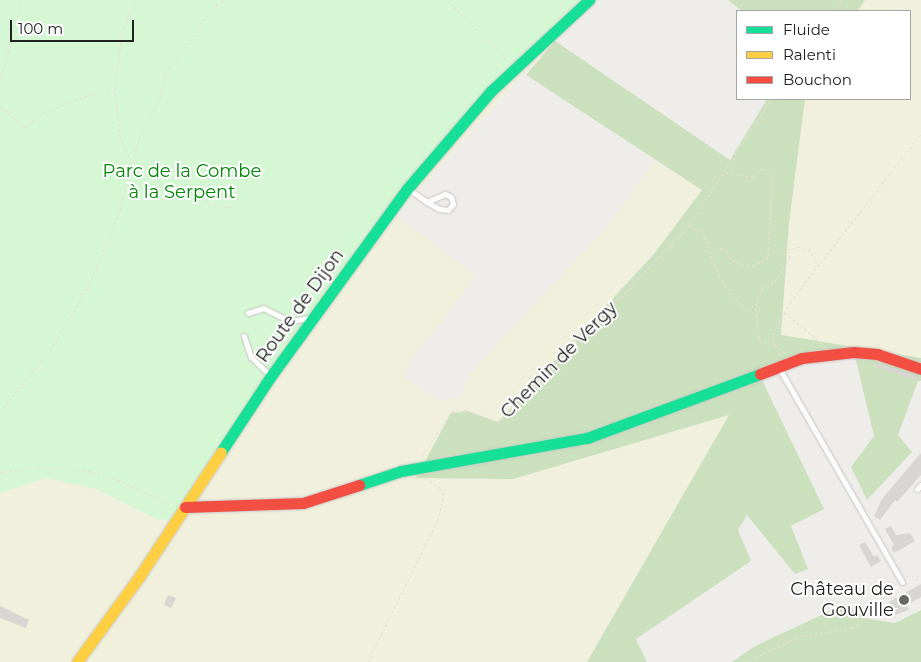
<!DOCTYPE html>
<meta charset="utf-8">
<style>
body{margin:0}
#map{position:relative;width:921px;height:662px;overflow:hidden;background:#efedea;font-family:Montserrat,sans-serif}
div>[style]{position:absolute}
.farmland>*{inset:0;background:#f0f0dc}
.forest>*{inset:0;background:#cbe0bc}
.park>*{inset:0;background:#d6f7d4}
.building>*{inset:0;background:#d8d5d2;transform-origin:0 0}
.path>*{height:1px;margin-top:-0.5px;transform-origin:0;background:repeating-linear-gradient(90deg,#ecdbda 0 2.5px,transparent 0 5px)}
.roads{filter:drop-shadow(0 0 1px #c8c7c6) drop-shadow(0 0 1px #c8c7c6)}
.lane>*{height:5px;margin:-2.5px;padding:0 2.5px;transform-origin:2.5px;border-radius:2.5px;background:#fdfcfc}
.fast>*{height:11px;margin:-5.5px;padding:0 5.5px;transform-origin:5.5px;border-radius:5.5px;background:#16e098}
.slow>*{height:11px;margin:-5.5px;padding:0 5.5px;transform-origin:5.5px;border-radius:5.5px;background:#ffcf43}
.jam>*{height:11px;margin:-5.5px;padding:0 5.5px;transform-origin:5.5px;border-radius:5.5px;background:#f24e42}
.dots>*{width:14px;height:14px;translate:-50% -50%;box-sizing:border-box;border:2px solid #fff;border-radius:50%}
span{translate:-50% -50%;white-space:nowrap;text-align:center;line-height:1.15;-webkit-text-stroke:4px #fff;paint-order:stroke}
.park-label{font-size:18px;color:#028706}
.street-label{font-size:18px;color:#212121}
.poi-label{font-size:18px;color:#212121}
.right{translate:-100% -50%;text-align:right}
.legend{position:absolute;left:736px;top:10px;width:175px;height:90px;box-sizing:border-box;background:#fff;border:1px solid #a6a6a6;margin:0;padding:6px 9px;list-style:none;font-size:15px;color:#212121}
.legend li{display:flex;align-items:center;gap:10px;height:25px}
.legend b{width:25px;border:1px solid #a6a6a6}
.scale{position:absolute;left:10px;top:20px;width:124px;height:22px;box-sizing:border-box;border:2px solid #212121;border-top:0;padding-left:6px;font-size:15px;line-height:18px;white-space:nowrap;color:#212121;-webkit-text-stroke:4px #fff;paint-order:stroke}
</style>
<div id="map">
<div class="farmland">
<i style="clip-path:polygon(321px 0,597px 0,534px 63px,396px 215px,476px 276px,416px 354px,403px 377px,441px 401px,459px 398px,472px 371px,610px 223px,655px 160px,702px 190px,680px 223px,578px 339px,498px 422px,468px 411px,513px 479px,730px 415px,586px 662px,0 662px,0 412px)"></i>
<i style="clip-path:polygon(865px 0,921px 0,921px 358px,781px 335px,789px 223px,804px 99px,910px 99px,910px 11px,858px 11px)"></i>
</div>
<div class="forest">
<i style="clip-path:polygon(728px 0,865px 0,858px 11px,742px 11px)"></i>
<i style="clip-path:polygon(555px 41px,730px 160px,767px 99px,805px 99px,789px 223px,781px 335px,921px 358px,921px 381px,918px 381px,898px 435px,912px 452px,867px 500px,851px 467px,874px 436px,854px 352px,758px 372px,824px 509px,791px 526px,808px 569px,795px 574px,747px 515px,738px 530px,751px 561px,636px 639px,647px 662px,587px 662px,729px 415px,513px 479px,416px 478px,451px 413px,468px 411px,498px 422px,654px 254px,702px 190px,526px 75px)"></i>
<i style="clip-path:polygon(845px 604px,868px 619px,895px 623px,921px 610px,921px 662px,732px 662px,755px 646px)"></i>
</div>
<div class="park">
<i style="clip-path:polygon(0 0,580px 0,493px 84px,172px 520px,156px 519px,96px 489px,46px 478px,0 493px)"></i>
</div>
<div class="building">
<i style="left:877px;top:363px;width:44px;height:4px;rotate:18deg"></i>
<i style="clip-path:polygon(921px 453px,921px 475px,897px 502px,895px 500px,880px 520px,874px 516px,882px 499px)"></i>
<i style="clip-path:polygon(891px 526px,896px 535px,910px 533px,915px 541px,894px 553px,891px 547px,894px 545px,885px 529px)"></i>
<i style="clip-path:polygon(865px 542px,874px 557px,877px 555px,881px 561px,871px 567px,859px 545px)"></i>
<i style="clip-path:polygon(921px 584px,921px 597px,907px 605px,909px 610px,895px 615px,889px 602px)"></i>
<i style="clip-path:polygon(168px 595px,176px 598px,171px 608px,164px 605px)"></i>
<i style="clip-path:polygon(0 606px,29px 620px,26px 628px,0 618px)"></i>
</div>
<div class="path">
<i style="left:447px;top:0;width:86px;rotate:45deg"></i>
<i style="left:216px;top:6px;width:11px;rotate:-34deg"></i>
<i style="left:835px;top:11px;width:13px;rotate:-61deg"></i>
<i style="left:0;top:81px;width:84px;rotate:-74.8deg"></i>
<i style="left:0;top:106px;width:32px;rotate:41deg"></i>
<i style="left:24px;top:127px;width:28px;rotate:-35deg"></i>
<i style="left:47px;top:111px;width:48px;rotate:-20.7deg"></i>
<i style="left:92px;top:94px;width:23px;rotate:-5deg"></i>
<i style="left:131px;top:161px;width:27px;rotate:-114deg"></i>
<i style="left:120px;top:136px;width:46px;rotate:-96.2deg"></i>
<i style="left:115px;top:90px;width:56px;rotate:-82.9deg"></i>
<i style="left:122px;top:34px;width:36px;rotate:-69deg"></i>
<i style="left:721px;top:171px;width:33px;rotate:11deg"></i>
<i style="left:753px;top:177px;width:12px;rotate:-42deg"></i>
<i style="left:762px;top:169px;width:11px;rotate:15deg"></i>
<i style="left:773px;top:172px;width:82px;rotate:93.5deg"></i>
<i style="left:768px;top:254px;width:31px;rotate:-13deg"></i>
<i style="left:798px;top:247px;width:11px;rotate:10deg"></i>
<i style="left:809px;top:249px;width:13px;rotate:61deg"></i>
<i style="left:815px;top:260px;width:10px;rotate:90deg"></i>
<i style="left:203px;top:195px;width:12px;rotate:59deg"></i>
<i style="left:209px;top:205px;width:27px;rotate:6deg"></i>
<i style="left:689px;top:226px;width:14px;rotate:25deg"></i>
<i style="left:702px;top:232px;width:47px;rotate:68.9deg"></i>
<i style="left:719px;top:276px;width:28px;rotate:55deg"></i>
<i style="left:735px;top:299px;width:16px;rotate:43deg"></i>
<i style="left:747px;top:310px;width:11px;rotate:-34deg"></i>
<i style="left:756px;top:304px;width:6px;rotate:51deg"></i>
<i style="left:760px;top:309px;width:8px;rotate:120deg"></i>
<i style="left:756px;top:316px;width:24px;rotate:83deg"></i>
<i style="left:759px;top:340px;width:17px;rotate:17deg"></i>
<i style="left:775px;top:345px;width:13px;rotate:39deg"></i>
<i style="left:710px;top:253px;width:12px;rotate:-24deg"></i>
<i style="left:721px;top:248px;width:7px;rotate:27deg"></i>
<i style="left:727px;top:251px;width:6px;rotate:72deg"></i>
<i style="left:729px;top:257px;width:10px;rotate:37deg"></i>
<i style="left:737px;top:263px;width:16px;rotate:11deg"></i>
<i style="left:753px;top:266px;width:16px;rotate:-27deg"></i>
<i style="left:767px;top:259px;width:5px;rotate:-79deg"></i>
<i style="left:785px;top:313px;width:49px;rotate:39.2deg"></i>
<i style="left:756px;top:315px;width:11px;rotate:-90deg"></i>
<i style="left:756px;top:304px;width:17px;rotate:-69deg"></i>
<i style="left:762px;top:288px;width:15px;rotate:-28deg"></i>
<i style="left:775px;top:281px;width:27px;rotate:-57deg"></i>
<i style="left:790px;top:258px;width:6px;rotate:-99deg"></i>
<i style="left:775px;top:345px;width:10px;rotate:-107deg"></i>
<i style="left:772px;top:335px;width:38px;rotate:-61deg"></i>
<i style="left:790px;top:302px;width:213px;rotate:-52.1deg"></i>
<i style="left:0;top:412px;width:85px;rotate:-51.2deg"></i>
<i style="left:53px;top:346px;width:72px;rotate:-59.2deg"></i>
<i style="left:90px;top:284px;width:80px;rotate:-67.9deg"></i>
<i style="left:120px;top:210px;width:74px;rotate:-75.2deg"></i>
<i style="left:139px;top:138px;width:45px;rotate:-62.3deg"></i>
<i style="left:160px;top:98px;width:26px;rotate:-77deg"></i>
<i style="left:166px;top:73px;width:90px;rotate:-54deg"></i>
<i style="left:423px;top:455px;width:53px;rotate:-56.6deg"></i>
<i style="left:452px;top:411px;width:12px;rotate:-9deg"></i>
<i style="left:464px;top:409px;width:35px;rotate:22deg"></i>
<i style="left:497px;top:422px;width:16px;rotate:-35deg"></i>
<i style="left:510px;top:413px;width:259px;rotate:-46.3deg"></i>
<i style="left:689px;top:226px;width:151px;rotate:-57.2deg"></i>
<i style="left:0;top:472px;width:38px;rotate:-7deg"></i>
<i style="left:38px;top:467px;width:50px;rotate:4.6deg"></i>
<i style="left:88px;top:471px;width:31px;rotate:17deg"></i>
<i style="left:118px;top:480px;width:60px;rotate:24.8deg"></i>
<i style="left:907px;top:576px;width:14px"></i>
<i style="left:368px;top:662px;width:158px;rotate:-63.8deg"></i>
<i style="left:438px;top:520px;width:26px;rotate:-77deg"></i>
<i style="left:444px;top:495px;width:8px;rotate:-120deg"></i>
<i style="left:440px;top:488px;width:18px;rotate:-146deg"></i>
<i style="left:746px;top:662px;width:60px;rotate:-25.7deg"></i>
<i style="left:800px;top:636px;width:53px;rotate:-8.7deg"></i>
<i style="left:852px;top:628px;width:18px;rotate:-29deg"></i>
<i style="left:868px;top:619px;width:44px;rotate:-53.4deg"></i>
</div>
<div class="roads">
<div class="lane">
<i style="left:408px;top:189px;width:23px;rotate:34deg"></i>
<i style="left:427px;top:202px;width:14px;rotate:30deg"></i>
<i style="left:439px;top:209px;width:9px;rotate:6deg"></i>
<i style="left:448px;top:210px;width:8px;rotate:-50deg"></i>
<i style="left:453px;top:204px;width:7px;rotate:-106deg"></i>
<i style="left:451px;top:197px;width:7px;rotate:-153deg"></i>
<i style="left:445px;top:194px;width:20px;rotate:156deg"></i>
<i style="left:248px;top:313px;width:16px;rotate:-18deg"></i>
<i style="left:263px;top:308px;width:30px;rotate:26deg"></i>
<i style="left:290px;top:321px;width:20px;rotate:-9deg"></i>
<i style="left:244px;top:336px;width:22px;rotate:72deg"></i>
<i style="left:251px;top:357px;width:28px;rotate:44deg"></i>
<i style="left:779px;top:368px;width:247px;rotate:60.1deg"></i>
<i style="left:917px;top:489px;width:6px;rotate:-45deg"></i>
</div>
<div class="fast">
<i style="left:221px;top:452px;width:91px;rotate:-56.7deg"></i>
<i style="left:271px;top:376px;width:231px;rotate:-54deg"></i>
<i style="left:407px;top:189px;width:129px;rotate:-49.4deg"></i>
<i style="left:491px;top:91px;width:134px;rotate:-42.9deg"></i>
<i style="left:359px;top:485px;width:44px;rotate:-18.4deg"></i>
<i style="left:401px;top:471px;width:189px;rotate:-10.1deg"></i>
<i style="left:587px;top:438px;width:184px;rotate:-20.3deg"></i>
</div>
<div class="slow">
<i style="left:77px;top:662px;width:105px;rotate:-53.9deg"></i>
<i style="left:139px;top:577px;width:149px;rotate:-56.7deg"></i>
</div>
<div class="jam">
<i style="left:760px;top:374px;width:45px;rotate:-20.9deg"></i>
<i style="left:802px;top:358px;width:52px;rotate:-6.6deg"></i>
<i style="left:854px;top:352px;width:23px;rotate:5deg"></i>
<i style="left:877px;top:354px;width:46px;rotate:18.8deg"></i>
<i style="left:185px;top:507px;width:118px;rotate:-1.9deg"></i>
<i style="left:303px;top:503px;width:59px;rotate:-17.8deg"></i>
</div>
</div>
<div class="dots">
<i style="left:904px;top:600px;background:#696867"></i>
</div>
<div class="park-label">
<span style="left:182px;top:182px">Parc de la Combe<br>à la Serpent</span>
</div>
<div class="street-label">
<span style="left:300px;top:306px;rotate:-54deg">Route de Dijon</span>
<span style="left:559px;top:360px;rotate:-45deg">Chemin de Vergy</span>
</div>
<div class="poi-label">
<span class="right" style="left:894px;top:600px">Château de<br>Gouville</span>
</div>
<ul class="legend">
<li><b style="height:6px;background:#16e098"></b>Fluide</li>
<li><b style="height:6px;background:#ffcf43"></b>Ralenti</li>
<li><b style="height:6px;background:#f24e42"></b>Bouchon</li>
</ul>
<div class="scale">100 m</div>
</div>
